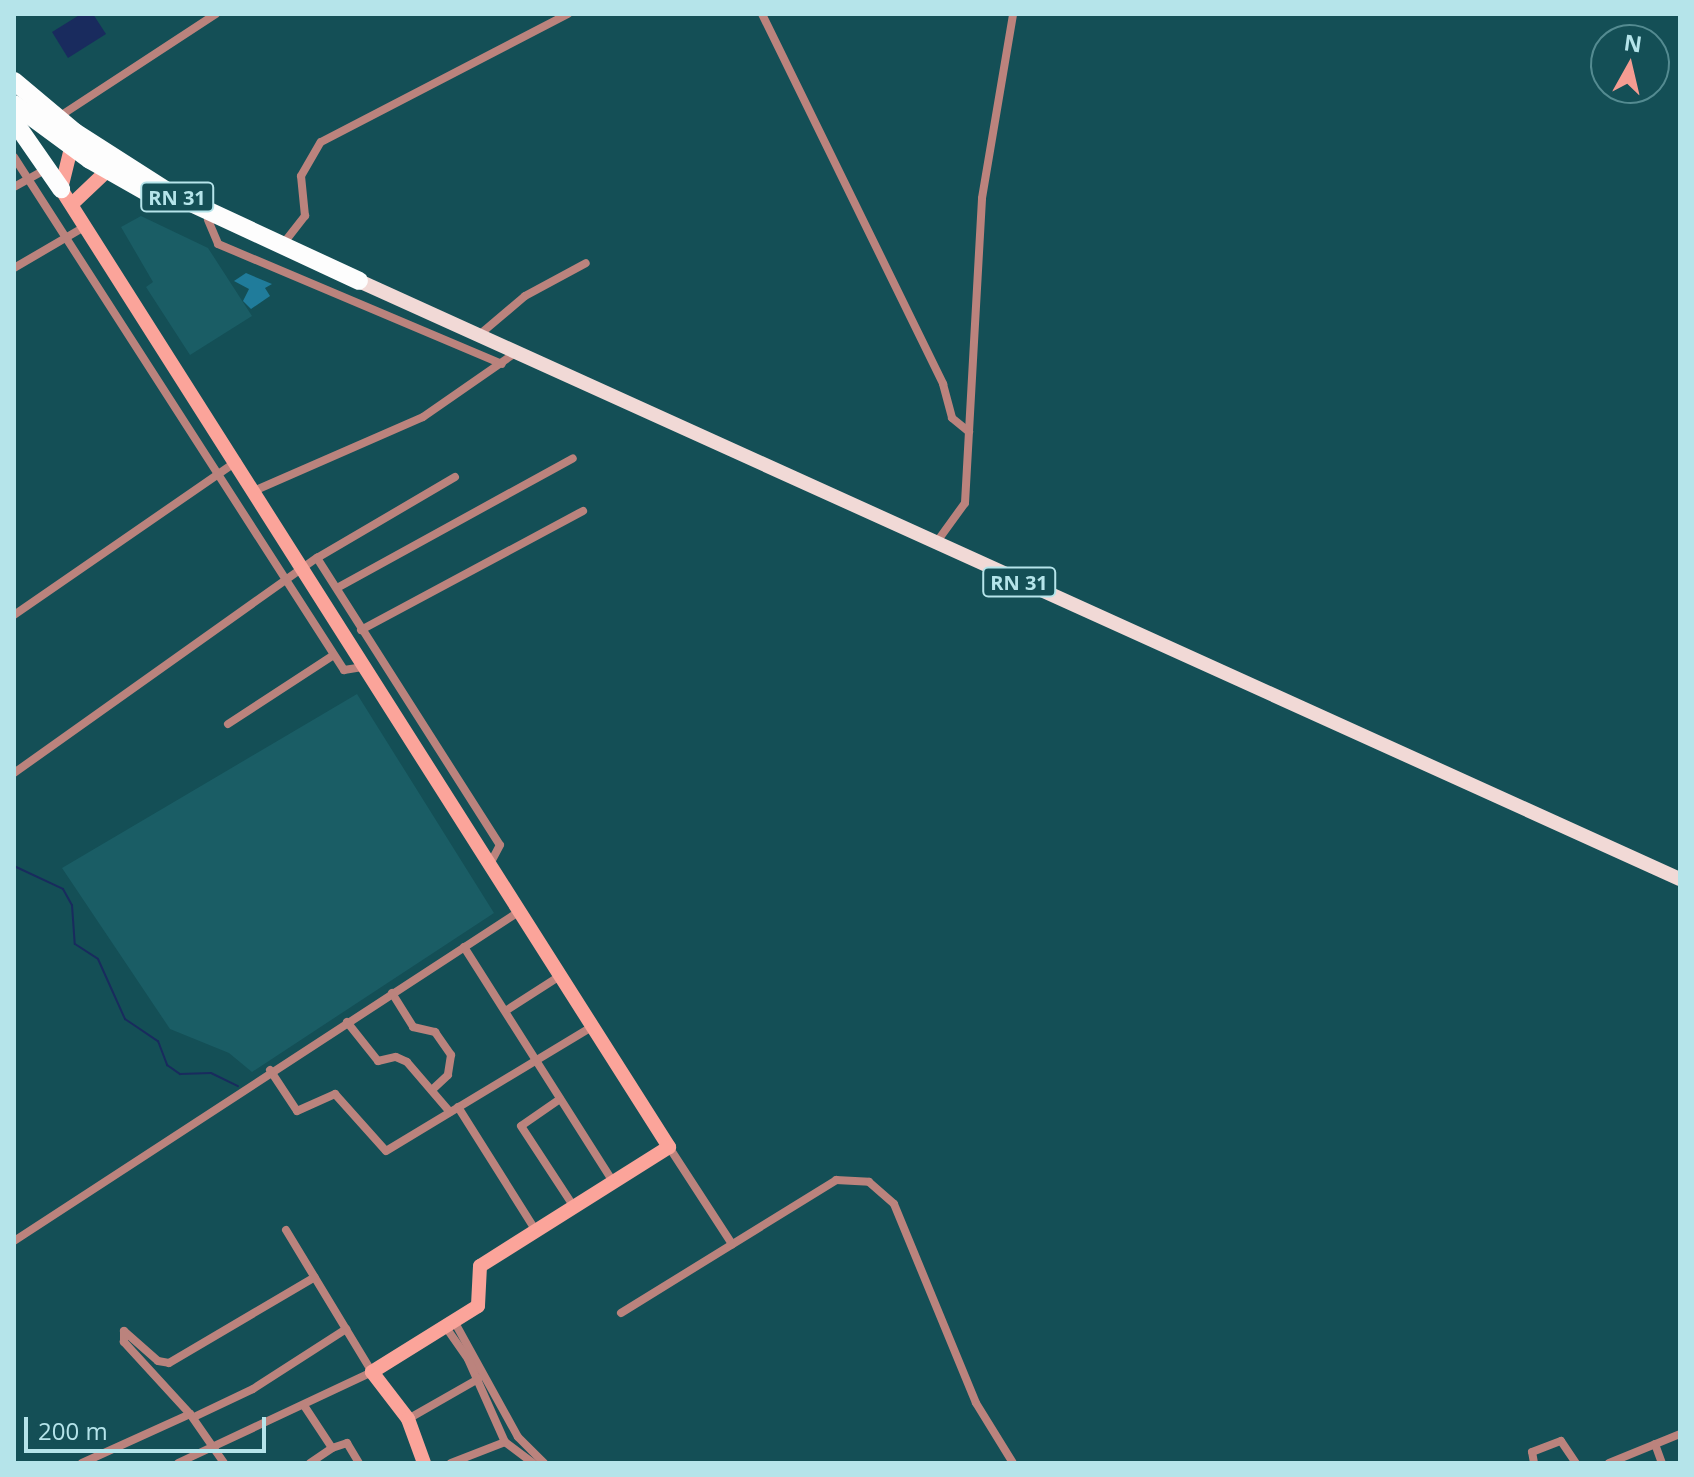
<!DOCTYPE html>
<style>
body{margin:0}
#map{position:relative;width:1694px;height:1477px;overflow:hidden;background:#144f56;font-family:"Open Sans",sans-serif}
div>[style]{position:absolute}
.built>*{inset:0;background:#1a5d65}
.water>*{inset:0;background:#192b5e}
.stream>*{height:2px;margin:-1px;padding:0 1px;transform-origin:1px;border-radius:1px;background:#192b5e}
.building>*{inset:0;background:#207c9b}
.street>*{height:8px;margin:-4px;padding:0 4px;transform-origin:4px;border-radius:4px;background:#bb837d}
.secondary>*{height:14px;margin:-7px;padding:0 7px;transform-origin:7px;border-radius:7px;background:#fba49a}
.primary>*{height:14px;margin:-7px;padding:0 7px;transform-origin:7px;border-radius:7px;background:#f1d9d6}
.highway>*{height:18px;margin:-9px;padding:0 9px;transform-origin:9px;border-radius:9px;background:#fdfdfd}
span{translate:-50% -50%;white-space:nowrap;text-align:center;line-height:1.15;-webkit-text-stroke:8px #144f56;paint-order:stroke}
.shield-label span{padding:2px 6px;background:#144f56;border:2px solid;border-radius:6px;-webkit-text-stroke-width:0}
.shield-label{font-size:20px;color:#b5e4ea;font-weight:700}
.frame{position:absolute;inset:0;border:16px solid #b5e4ea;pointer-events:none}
.north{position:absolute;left:1590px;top:24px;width:80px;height:80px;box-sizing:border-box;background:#144f56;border:2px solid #548b91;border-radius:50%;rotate:8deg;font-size:22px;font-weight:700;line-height:32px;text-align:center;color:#b5e4ea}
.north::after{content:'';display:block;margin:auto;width:28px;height:36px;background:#f59c92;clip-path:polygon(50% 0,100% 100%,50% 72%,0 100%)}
.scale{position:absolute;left:24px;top:1417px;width:242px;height:36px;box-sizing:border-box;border:4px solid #b5e4ea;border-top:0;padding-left:10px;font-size:24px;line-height:28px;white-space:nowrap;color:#b5e4ea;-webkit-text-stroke:6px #144f56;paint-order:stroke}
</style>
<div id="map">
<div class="built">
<i style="clip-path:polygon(141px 216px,208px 248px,252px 316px,190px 355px,146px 287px,153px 282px,121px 227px)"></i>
<i style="clip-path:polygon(357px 694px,494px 913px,252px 1072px,229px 1053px,170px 1029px,62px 868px)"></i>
</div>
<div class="water">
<i style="clip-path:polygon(81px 14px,93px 14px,106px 34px,68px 58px,52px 32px)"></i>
</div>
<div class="stream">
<i style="left:14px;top:866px;width:54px;rotate:25.1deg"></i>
<i style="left:63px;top:889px;width:18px;rotate:61deg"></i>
<i style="left:72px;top:905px;width:39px;rotate:86deg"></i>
<i style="left:75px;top:944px;width:27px;rotate:33deg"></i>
<i style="left:98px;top:959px;width:66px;rotate:65.8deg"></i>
<i style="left:125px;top:1019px;width:40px;rotate:34deg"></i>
<i style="left:158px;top:1041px;width:26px;rotate:69deg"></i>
<i style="left:167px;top:1065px;width:16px;rotate:35deg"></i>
<i style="left:180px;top:1074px;width:31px;rotate:-2deg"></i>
<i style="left:211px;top:1073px;width:30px;rotate:26deg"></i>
</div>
<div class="building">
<i style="clip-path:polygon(246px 273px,272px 284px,265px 288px,270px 296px,251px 309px,243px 301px,249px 289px,234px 281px)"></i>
</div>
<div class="street">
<i style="left:762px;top:14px;width:412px;rotate:63.9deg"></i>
<i style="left:943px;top:384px;width:35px;rotate:75deg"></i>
<i style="left:952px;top:418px;width:22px;rotate:39deg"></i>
<i style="left:57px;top:118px;width:190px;rotate:-33.2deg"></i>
<i style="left:14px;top:157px;width:610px;rotate:57.25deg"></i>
<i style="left:344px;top:670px;width:20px;rotate:-9deg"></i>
<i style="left:14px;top:187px;width:37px;rotate:-29deg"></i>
<i style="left:208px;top:220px;width:26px;rotate:67deg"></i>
<i style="left:218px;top:244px;width:308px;rotate:22.9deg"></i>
<i style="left:283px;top:244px;width:36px;rotate:-52deg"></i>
<i style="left:305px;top:216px;width:40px;rotate:-95.7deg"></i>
<i style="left:301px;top:176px;width:39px;rotate:-60deg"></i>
<i style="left:321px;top:142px;width:278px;rotate:-27.4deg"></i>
<i style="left:14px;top:268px;width:83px;rotate:-30.3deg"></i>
<i style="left:479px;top:335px;width:60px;rotate:-40.3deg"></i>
<i style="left:525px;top:296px;width:69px;rotate:-28.4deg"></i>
<i style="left:256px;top:490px;width:182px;rotate:-23.6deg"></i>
<i style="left:423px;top:417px;width:112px;rotate:-34.8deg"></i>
<i style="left:936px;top:543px;width:49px;rotate:-54.1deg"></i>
<i style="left:965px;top:503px;width:305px;rotate:-86.8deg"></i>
<i style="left:982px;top:198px;width:187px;rotate:-80.4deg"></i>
<i style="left:317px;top:558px;width:340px;rotate:57.5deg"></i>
<i style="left:500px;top:845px;width:21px;rotate:118deg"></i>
<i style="left:337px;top:588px;width:269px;rotate:-28.8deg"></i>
<i style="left:14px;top:615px;width:271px;rotate:-34.6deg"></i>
<i style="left:361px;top:630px;width:252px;rotate:-28.2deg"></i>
<i style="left:228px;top:724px;width:126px;rotate:-33.1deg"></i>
<i style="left:14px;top:773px;width:372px;rotate:-35.4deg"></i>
<i style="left:317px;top:558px;width:160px;rotate:-30.4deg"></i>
<i style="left:464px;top:947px;width:278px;rotate:57.6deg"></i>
<i style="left:392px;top:993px;width:40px;rotate:58deg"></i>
<i style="left:413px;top:1027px;width:23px;rotate:13deg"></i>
<i style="left:435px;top:1032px;width:28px;rotate:55deg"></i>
<i style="left:451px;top:1055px;width:20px;rotate:99deg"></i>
<i style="left:448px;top:1075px;width:22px;rotate:137deg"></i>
<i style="left:507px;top:1010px;width:63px;rotate:-32.7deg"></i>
<i style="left:347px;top:1022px;width:50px;rotate:51.5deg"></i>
<i style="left:378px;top:1061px;width:18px;rotate:-13deg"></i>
<i style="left:396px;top:1057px;width:12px;rotate:24deg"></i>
<i style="left:407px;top:1062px;width:66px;rotate:49.3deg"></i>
<i style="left:270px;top:1070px;width:49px;rotate:56.6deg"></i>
<i style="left:297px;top:1111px;width:42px;rotate:-24.1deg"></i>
<i style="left:335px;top:1094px;width:76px;rotate:48.2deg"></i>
<i style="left:386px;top:1151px;width:242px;rotate:-31.1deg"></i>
<i style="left:560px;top:1099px;width:47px;rotate:145.3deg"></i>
<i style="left:521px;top:1126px;width:97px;rotate:56.8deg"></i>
<i style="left:458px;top:1107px;width:146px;rotate:57.8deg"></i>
<i style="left:669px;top:1147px;width:116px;rotate:57deg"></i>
<i style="left:14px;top:1241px;width:604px;rotate:-33.11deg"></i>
<i style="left:621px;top:1313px;width:253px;rotate:-31.7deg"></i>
<i style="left:836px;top:1180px;width:33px;rotate:3deg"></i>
<i style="left:869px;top:1182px;width:33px;rotate:41deg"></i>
<i style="left:894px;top:1204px;width:215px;rotate:67.6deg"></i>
<i style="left:976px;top:1403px;width:70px;rotate:58.3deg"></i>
<i style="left:454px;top:1321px;width:132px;rotate:61.1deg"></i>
<i style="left:518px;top:1437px;width:37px;rotate:45deg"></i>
<i style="left:445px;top:1326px;width:40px;rotate:55.1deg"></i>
<i style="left:468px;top:1359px;width:91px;rotate:66deg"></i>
<i style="left:505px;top:1442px;width:35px;rotate:37deg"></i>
<i style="left:305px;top:1407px;width:49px;rotate:56.6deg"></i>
<i style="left:332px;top:1448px;width:16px;rotate:-18deg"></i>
<i style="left:347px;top:1443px;width:23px;rotate:59deg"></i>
<i style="left:190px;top:1414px;width:98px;rotate:-132.5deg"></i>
<i style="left:124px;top:1342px;width:11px;rotate:-90deg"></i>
<i style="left:124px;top:1331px;width:45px;rotate:41.4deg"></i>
<i style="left:158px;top:1361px;width:11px;rotate:10deg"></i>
<i style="left:169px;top:1363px;width:169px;rotate:-30.5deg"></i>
<i style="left:194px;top:1417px;width:65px;rotate:-25.4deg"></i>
<i style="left:253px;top:1389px;width:111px;rotate:-32.8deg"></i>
<i style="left:408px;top:1419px;width:81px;rotate:-29.7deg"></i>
<i style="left:1655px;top:1444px;width:20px;rotate:70deg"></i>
<i style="left:82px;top:1463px;width:119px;rotate:-24.4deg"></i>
<i style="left:190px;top:1414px;width:60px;rotate:55.2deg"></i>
<i style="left:178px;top:1463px;width:214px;rotate:-25.1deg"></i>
<i style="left:372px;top:1372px;width:166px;rotate:-121.2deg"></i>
<i style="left:310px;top:1463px;width:27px;rotate:-34deg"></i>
<i style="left:451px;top:1463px;width:58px;rotate:-21.3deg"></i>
<i style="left:1534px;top:1463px;width:11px;rotate:-100deg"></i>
<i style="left:1532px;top:1452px;width:31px;rotate:-21deg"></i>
<i style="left:1561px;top:1441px;width:27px;rotate:56deg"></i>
<i style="left:1609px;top:1463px;width:77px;rotate:-22.2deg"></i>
</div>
<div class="secondary">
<i style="left:73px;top:140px;width:50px;rotate:103.8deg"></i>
<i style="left:61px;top:189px;width:1135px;rotate:57.6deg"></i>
<i style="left:669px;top:1147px;width:223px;rotate:147.8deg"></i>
<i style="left:480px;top:1266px;width:40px;rotate:92.9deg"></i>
<i style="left:478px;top:1306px;width:125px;rotate:148.1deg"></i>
<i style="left:372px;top:1372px;width:59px;rotate:52.5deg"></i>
<i style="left:408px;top:1419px;width:47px;rotate:70deg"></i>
<i style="left:72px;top:204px;width:55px;rotate:-43.5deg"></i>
</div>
<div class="primary">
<i style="left:359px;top:281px;width:1450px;rotate:24.36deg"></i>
</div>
<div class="highway">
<i style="left:14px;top:81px;width:80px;rotate:39.9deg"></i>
<i style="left:75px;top:132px;width:115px;rotate:32.6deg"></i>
<i style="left:172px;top:194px;width:206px;rotate:24.9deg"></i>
<i style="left:14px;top:104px;width:94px;rotate:36.4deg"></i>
<i style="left:90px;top:160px;width:85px;rotate:29.6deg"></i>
<i style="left:14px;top:121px;width:83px;rotate:55.3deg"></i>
</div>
<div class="shield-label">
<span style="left:177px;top:197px">RN 31</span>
<span style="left:1019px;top:582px">RN 31</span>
</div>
<div class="frame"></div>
<div class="north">N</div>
<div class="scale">200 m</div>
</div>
